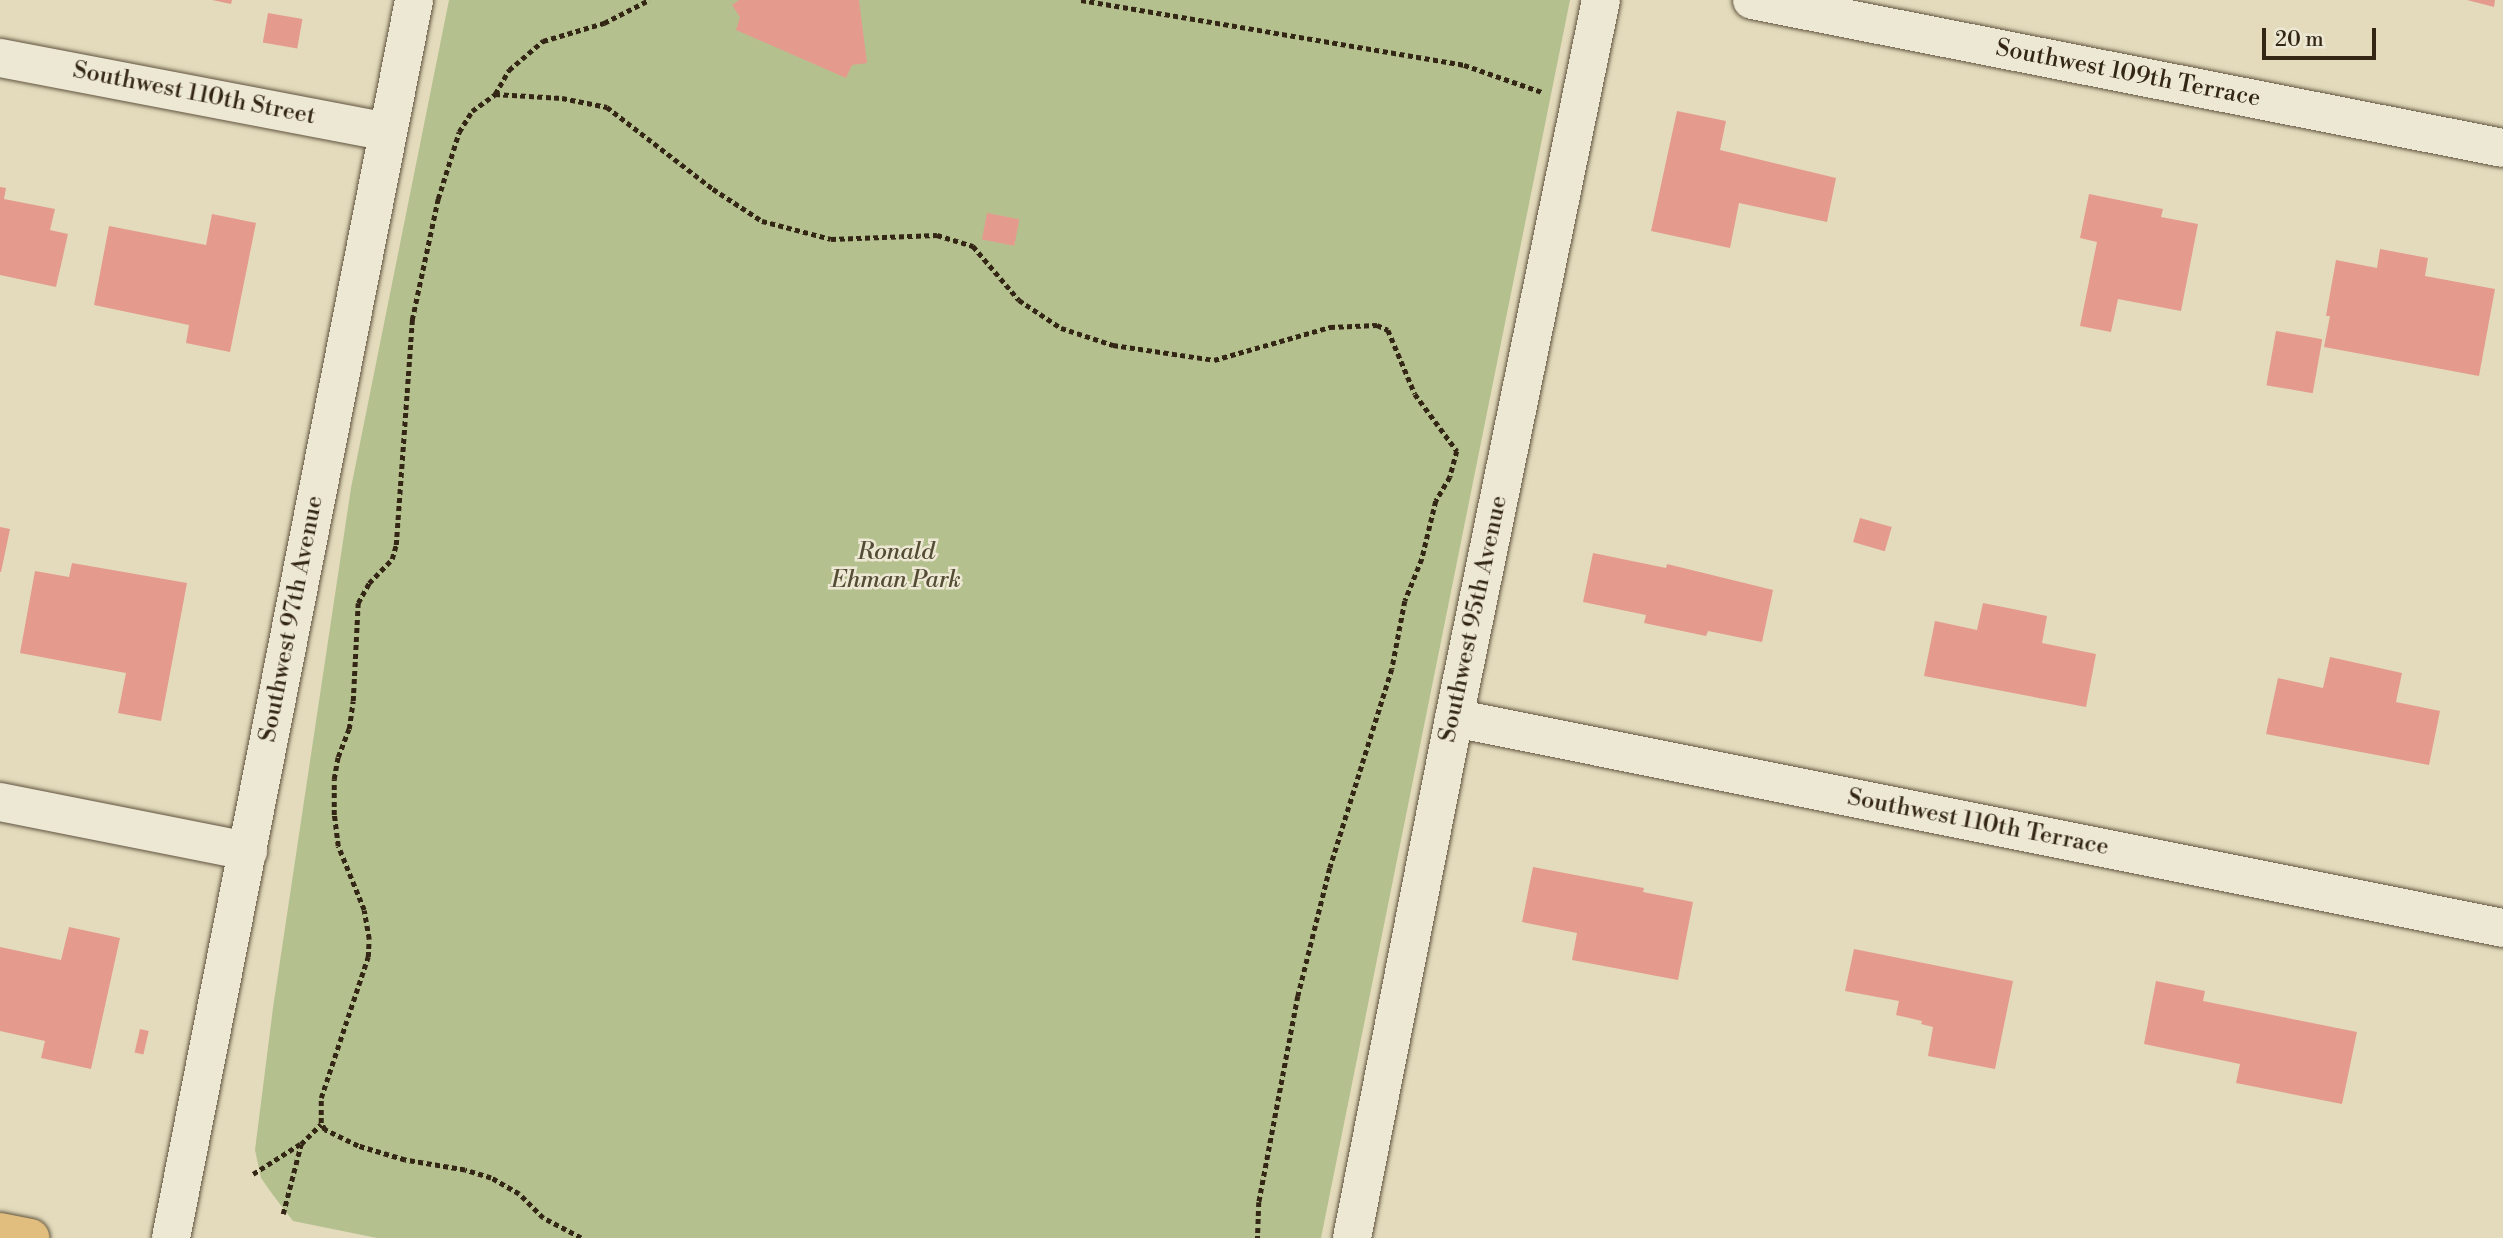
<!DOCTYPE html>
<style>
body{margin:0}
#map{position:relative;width:2503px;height:1238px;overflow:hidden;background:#e3dbbc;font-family:"Libre Bodoni",serif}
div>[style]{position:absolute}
.green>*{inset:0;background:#b5c08f}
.building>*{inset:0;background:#e49b8e;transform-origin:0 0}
.path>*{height:4.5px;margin-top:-2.25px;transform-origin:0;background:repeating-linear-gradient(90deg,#342615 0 5px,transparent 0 8.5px)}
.roads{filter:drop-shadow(0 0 2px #60533f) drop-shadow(0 0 2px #60533f)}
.minor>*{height:38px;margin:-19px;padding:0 19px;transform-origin:19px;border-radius:19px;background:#ede8d3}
.major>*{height:38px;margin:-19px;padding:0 19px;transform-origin:19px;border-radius:19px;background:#e2be7e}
span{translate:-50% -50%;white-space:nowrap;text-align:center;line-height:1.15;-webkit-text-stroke:5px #ede8d3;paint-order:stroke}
.street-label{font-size:24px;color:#342615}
.park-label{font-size:24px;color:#544c34;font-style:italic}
.scale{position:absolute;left:2262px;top:28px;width:114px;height:32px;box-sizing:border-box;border:4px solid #342615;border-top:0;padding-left:9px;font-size:21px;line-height:24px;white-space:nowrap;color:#342615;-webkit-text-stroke:5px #ede8d3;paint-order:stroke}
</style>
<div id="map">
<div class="green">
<i style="clip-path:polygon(449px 0,1570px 0,1321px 1238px,377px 1238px,293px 1221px,273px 1195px,261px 1178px,255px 1150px,273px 1008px,351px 488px)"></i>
</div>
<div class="building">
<i style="clip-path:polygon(212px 0,232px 0,231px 4px)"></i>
<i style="clip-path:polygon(739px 0,859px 0,867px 63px,852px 65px,846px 78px,736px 30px,740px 17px,732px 5px)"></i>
<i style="clip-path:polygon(2467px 0,2495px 0,2494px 7px)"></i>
<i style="left:268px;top:13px;width:35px;height:30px;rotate:10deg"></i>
<i style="clip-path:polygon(1677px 111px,1726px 121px,1720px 150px,1836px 178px,1827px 222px,1739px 203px,1730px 248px,1651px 231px)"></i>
<i style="clip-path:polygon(0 187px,6px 188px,4px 199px,55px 209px,50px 230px,68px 234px,56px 287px,0 275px)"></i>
<i style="clip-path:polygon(2089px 194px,2163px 209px,2161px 217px,2198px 224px,2181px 311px,2118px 299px,2111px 332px,2080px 326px,2097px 242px,2080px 238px)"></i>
<i style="left:987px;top:213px;width:33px;height:27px;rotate:11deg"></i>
<i style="clip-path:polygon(212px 214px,256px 223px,230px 352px,186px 343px,189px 325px,94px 305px,109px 226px,206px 245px)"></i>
<i style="clip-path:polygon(2380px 249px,2428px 258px,2425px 276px,2495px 289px,2479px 376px,2324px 347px,2330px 316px,2326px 316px,2336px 260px,2377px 268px)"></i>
<i style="left:2276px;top:331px;width:47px;height:55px;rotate:10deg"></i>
<i style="left:1860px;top:518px;width:33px;height:25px;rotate:16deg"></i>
<i style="clip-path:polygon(0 527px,10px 529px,1px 572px,0 572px)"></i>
<i style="clip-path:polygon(1593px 553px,1666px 568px,1667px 564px,1773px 590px,1762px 642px,1708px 631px,1706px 636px,1644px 623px,1646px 615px,1583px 602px)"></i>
<i style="clip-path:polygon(72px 563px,187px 583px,161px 721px,118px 713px,126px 673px,20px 653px,35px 571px,69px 577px)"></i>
<i style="clip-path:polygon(1983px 603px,2047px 616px,2042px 643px,2096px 654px,2086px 707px,1924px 676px,1935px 621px,1977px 630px)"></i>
<i style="clip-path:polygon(2330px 657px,2402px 673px,2396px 702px,2440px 711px,2429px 765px,2266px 734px,2278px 678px,2323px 688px)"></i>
<i style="clip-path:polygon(1533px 867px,1644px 888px,1643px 892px,1693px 902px,1678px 980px,1572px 960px,1577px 933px,1522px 922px)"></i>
<i style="clip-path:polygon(69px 927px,120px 938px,91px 1069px,41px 1058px,45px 1041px,0 1031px,0 947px,61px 960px)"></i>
<i style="clip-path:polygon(1854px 949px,2013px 981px,1995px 1069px,1928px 1056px,1933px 1027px,1921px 1024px,1922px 1021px,1896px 1015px,1899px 1001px,1845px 991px)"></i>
<i style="clip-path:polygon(2156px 981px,2205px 991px,2203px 1001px,2357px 1032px,2342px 1104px,2236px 1083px,2240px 1064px,2144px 1044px)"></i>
<i style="left:140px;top:1029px;width:9px;height:24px;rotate:13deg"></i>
</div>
<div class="path">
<i style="left:1081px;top:0;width:388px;rotate:9.6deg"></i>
<i style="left:1464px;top:65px;width:83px;rotate:19.1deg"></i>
<i style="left:495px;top:94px;width:28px;rotate:-60deg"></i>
<i style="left:509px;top:70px;width:45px;rotate:-40.5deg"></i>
<i style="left:543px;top:41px;width:64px;rotate:-16.4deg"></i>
<i style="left:604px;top:23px;width:51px;rotate:-27.1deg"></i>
<i style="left:253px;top:1174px;width:56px;rotate:-32.6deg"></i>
<i style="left:283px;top:1214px;width:72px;rotate:-75.6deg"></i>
<i style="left:301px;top:1144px;width:28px;rotate:-45deg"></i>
<i style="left:581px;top:1238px;width:43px;rotate:-152.2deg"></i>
<i style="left:543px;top:1218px;width:34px;rotate:-135deg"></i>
<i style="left:519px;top:1194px;width:32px;rotate:-150deg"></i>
<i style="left:491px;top:1178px;width:27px;rotate:-163deg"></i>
<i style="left:465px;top:1170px;width:61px;rotate:-170.5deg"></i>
<i style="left:405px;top:1160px;width:49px;rotate:-163.4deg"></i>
<i style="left:358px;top:1146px;width:37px;rotate:-154deg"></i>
<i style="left:325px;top:1130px;width:8px;rotate:-120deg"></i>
<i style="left:321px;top:1123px;width:25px;rotate:-90deg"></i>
<i style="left:321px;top:1098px;width:149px;rotate:-71.6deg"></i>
<i style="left:368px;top:957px;width:18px;rotate:-87deg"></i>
<i style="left:369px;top:939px;width:29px;rotate:-100deg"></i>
<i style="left:364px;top:910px;width:69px;rotate:-112.1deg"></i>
<i style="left:338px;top:846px;width:31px;rotate:-97deg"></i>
<i style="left:334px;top:815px;width:36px;rotate:-90deg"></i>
<i style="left:334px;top:779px;width:22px;rotate:-80deg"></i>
<i style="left:338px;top:757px;width:30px;rotate:-69deg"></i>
<i style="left:349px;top:729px;width:28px;rotate:-82deg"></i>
<i style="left:353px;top:701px;width:98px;rotate:-87.1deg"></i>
<i style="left:358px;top:603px;width:23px;rotate:-61deg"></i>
<i style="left:369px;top:583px;width:33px;rotate:-46deg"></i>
<i style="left:392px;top:559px;width:15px;rotate:-74deg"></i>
<i style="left:396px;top:545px;width:226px;rotate:-85.9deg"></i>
<i style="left:412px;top:320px;width:124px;rotate:-77.9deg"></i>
<i style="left:438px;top:199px;width:70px;rotate:-72.6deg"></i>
<i style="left:459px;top:132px;width:25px;rotate:-58deg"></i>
<i style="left:472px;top:111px;width:29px;rotate:-36deg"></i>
<i style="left:495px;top:94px;width:67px;rotate:3.4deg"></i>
<i style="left:562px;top:98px;width:46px;rotate:11.3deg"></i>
<i style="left:607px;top:107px;width:134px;rotate:37.7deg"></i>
<i style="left:713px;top:189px;width:59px;rotate:33.1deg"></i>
<i style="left:762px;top:221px;width:71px;rotate:14.6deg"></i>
<i style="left:831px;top:239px;width:106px;rotate:-2.2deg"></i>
<i style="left:937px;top:235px;width:38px;rotate:17deg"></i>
<i style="left:973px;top:246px;width:71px;rotate:49.6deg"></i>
<i style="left:1019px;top:300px;width:50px;rotate:33.7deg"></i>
<i style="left:1061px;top:328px;width:55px;rotate:18.1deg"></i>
<i style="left:1113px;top:345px;width:102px;rotate:8.4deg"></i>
<i style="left:1214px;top:360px;width:121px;rotate:-15.9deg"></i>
<i style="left:1330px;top:327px;width:47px;rotate:-2.4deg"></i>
<i style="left:1377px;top:325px;width:12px;rotate:24deg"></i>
<i style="left:1388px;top:330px;width:69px;rotate:67.1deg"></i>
<i style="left:1415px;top:394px;width:71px;rotate:53.6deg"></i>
<i style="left:1457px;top:451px;width:27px;rotate:105deg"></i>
<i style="left:1450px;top:477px;width:28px;rotate:120deg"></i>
<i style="left:1436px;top:501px;width:60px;rotate:103.6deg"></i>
<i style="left:1422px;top:559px;width:45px;rotate:112deg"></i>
<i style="left:1405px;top:601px;width:69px;rotate:100.8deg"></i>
<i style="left:1392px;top:669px;width:208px;rotate:107.3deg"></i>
<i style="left:1330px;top:868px;width:132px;rotate:104deg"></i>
<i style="left:1298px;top:996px;width:210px;rotate:100.7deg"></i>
<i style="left:1259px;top:1202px;width:36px;rotate:92deg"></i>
</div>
<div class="roads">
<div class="minor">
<i style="left:1752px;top:0;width:765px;rotate:11.15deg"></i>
<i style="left:0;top:58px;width:394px;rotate:10.8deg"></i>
<i style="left:1454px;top:718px;width:1070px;rotate:11.32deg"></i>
<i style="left:0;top:802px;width:253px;rotate:11.2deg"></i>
<i style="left:171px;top:1238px;width:1262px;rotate:-78.89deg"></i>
<i style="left:1352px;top:1238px;width:530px;rotate:-78.9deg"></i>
<i style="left:1454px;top:718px;width:733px;rotate:-78.43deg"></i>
</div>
<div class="major">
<i style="left:0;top:1232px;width:31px;rotate:11deg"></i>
</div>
</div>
<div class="street-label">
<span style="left:2128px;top:74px;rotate:11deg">Southwest 109th Terrace</span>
<span style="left:194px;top:94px;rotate:11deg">Southwest 110th Street</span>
<span style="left:292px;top:619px;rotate:-79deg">Southwest 97th Avenue</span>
<span style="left:1474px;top:619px;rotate:-78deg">Southwest 95th Avenue</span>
<span style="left:1978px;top:823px;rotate:11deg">Southwest 110th Terrace</span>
</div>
<div class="park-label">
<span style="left:896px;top:567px">Ronald<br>Ehman Park</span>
</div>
<div class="scale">20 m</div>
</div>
